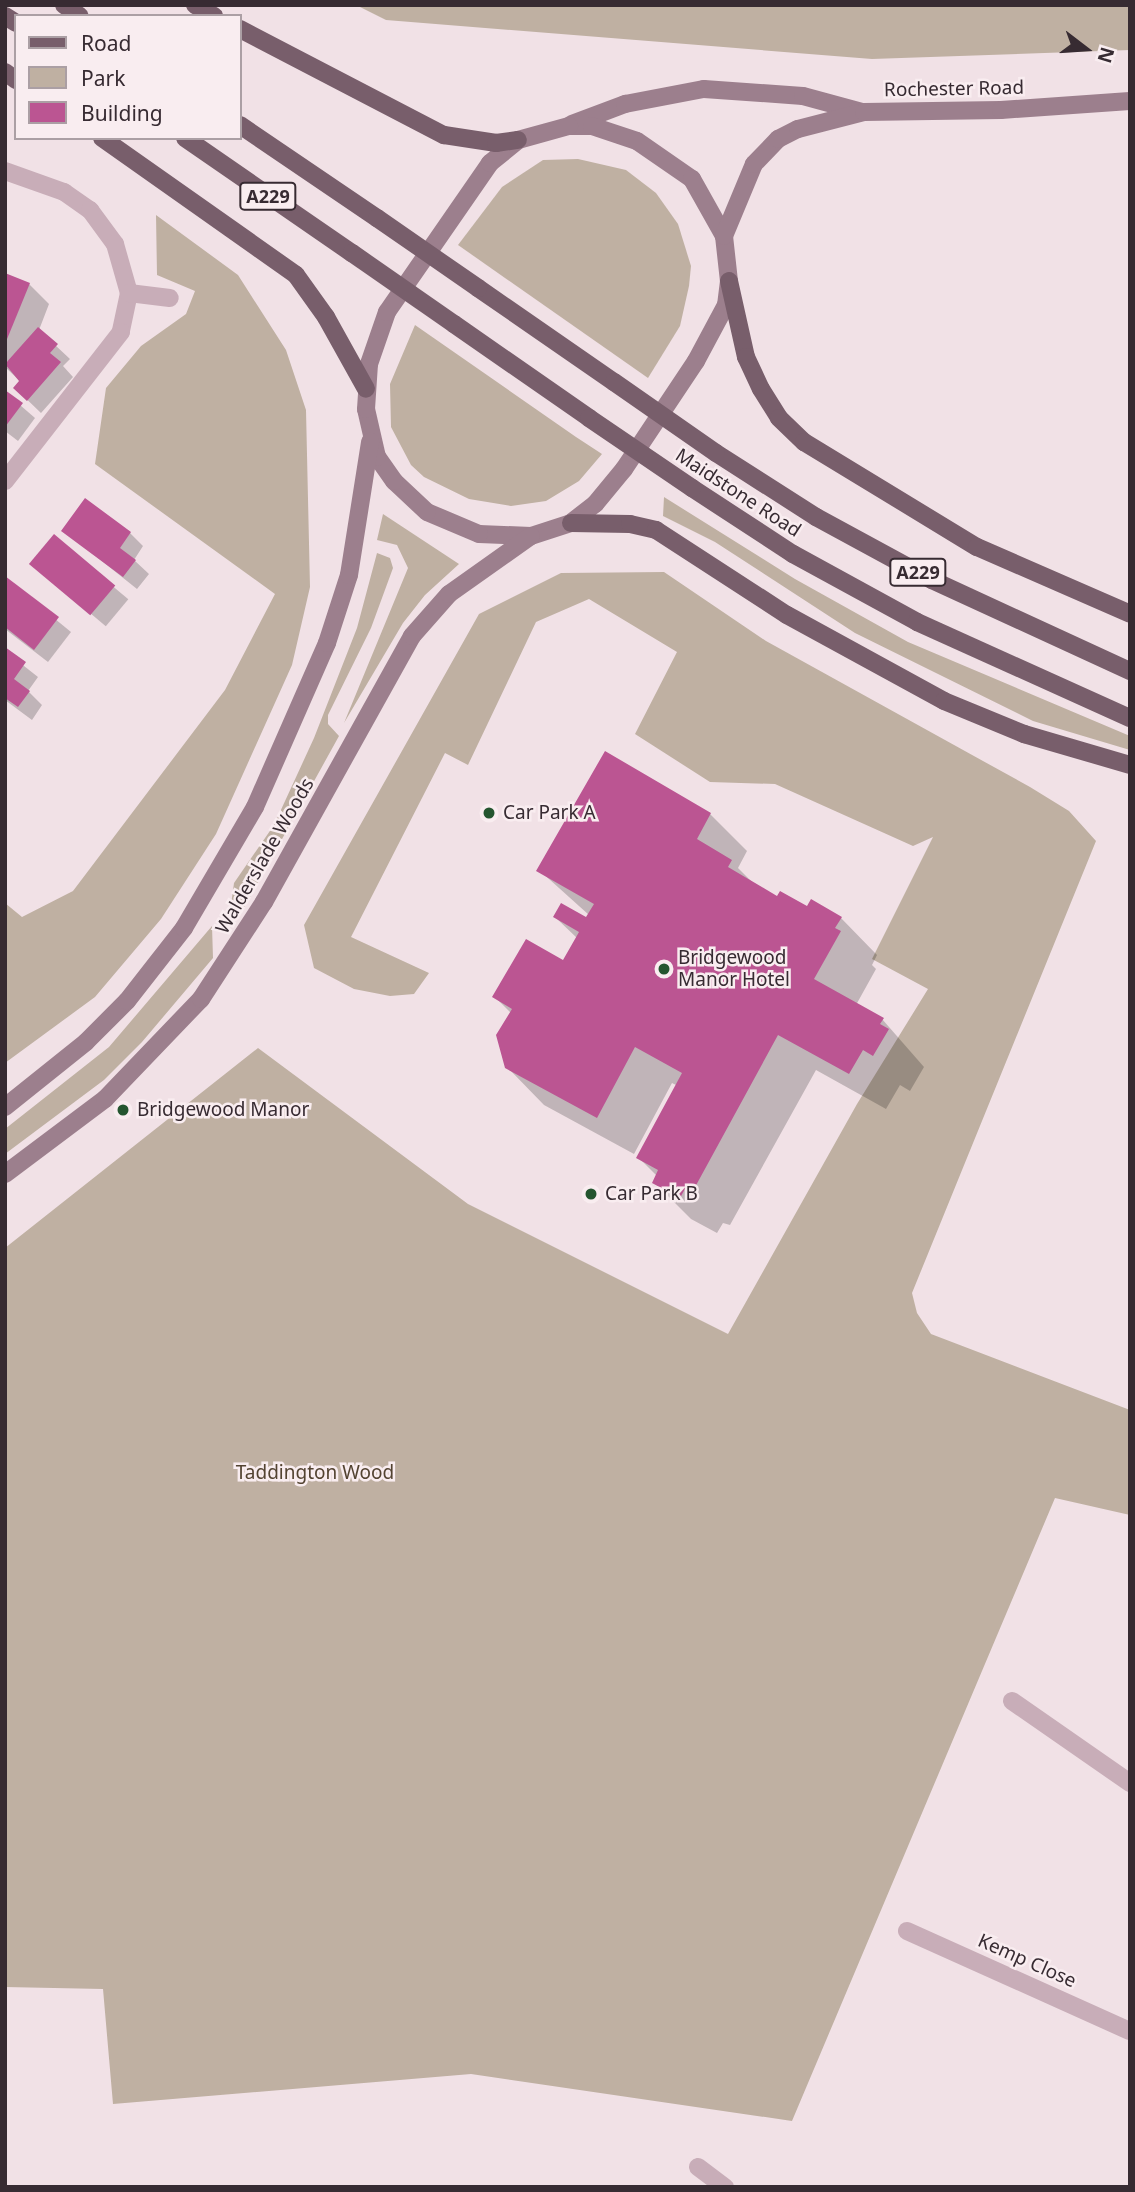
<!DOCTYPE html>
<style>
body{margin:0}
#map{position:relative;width:1135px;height:2192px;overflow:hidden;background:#f1e1e6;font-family:"Noto Sans",sans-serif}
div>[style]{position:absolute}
.green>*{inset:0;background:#bfb0a2}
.shadow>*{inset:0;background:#0003;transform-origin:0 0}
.building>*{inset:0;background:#bb5592;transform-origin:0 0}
.street>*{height:18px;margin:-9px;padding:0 9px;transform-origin:9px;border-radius:9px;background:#c8adb8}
.secondary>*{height:18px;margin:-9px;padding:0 9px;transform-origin:9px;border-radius:9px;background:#9c7f8d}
.primary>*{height:18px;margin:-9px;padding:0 9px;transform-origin:9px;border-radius:9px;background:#785e6b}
.primary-bridge>*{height:18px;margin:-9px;padding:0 9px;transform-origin:9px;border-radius:9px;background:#785e6b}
.dots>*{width:19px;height:19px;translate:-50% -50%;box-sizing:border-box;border:4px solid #f9edf0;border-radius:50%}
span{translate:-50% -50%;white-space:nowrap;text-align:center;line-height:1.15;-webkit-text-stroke:5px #f9edf0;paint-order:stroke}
.shield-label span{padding:2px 5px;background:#f9edf0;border:2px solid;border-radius:5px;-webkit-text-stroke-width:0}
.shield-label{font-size:18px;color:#372b32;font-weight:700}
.street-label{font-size:19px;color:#372b32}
.poi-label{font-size:19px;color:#372b32}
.left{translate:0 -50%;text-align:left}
.park-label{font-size:19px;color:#534331}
.frame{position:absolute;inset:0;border:7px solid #372b32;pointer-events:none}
.legend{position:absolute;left:14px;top:14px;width:228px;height:126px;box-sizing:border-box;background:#f9edf0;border:2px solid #ab9fa4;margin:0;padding:9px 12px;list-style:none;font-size:21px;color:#372b32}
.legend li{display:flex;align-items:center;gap:14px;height:35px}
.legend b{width:35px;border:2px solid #ab9fa4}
.north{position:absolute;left:1051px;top:14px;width:70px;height:70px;-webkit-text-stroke:5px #f9edf0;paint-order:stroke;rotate:107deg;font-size:19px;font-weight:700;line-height:28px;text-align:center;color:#372b32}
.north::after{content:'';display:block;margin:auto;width:24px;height:32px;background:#372b32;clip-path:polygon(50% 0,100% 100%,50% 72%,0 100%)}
</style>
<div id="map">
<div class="green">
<i style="clip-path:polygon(356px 5px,1130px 5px,1130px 50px,872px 59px,386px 20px)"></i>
<i style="clip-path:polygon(578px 159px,626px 170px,656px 193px,678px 224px,691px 266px,689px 286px,680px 326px,648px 378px,458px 245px,502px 187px,543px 160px)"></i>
<i style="clip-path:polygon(156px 215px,238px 275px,286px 350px,306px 410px,310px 587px,292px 665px,216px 834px,161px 919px,95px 997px,5px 1063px,5px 903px,22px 917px,73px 891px,225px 690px,275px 594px,95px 464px,106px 388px,141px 346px,186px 314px,195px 291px,157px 275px)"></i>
<i style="clip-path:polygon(415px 325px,576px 437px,602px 454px,579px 481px,546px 501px,511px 506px,469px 499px,424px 477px,411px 465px,391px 427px,390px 384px)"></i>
<i style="clip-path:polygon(664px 497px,795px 579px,908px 642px,1130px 736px,1130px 750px,1033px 721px,855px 633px,715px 542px,663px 516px)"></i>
<i style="clip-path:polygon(383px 514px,459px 564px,425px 595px,403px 623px,344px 723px,408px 568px,397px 545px,377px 540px)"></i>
<i style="clip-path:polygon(377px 553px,390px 558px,393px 568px,371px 628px,328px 715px,328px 724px,339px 736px,239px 917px,229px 920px,234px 883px,274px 825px,314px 738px,357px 628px)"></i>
<i style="clip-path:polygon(664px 572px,766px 641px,1030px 787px,1069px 811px,1096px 841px,912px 1293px,917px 1313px,931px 1334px,1130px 1410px,1130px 1515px,1055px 1498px,792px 2121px,471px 2074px,113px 2104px,103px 1989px,5px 1987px,5px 1248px,258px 1048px,468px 1204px,728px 1334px,857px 1104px,928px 989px,872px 959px,933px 837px,913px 846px,775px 784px,710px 782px,635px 734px,677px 652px,589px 599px,536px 622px,468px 765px,445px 753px,351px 937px,429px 973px,414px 994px,390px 996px,354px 989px,314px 968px,304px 925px,479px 614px,561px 573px)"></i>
<i style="clip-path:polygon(212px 926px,213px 958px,142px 1042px,104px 1080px,5px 1154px,5px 1129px,109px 1047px)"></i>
</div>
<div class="shadow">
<i style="clip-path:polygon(5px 275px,29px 284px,49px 304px,39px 330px,70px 359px,63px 366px,73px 377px,41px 413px,15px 388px,21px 382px,5px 367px,9px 362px,5px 360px)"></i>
<i style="clip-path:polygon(5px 392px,35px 418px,18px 441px,5px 431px)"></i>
<i style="clip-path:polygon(63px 530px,130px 533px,143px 546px,134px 560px,149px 574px,137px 589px)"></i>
<i style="left:54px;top:537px;width:97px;height:35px;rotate:40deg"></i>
<i style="clip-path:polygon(5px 578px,71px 632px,48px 662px,5px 629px)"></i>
<i style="clip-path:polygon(5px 651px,38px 677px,28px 691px,42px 705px,32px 720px,5px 700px)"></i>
<i style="clip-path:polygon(606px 754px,710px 814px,747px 851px,738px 868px,755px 885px,778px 898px,841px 918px,877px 955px,872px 965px,876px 969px,856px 1005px,882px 1019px,924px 1067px,910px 1091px,900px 1085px,886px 1109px,816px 1070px,730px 1225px,723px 1223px,717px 1233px,691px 1219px,654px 1182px,657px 1176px,639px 1158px,678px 1086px,672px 1083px,634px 1154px,544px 1105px,507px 1067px,511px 1013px,495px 997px,563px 963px,577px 938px,555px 917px,587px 919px,589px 915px,539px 870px)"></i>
</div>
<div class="building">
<i style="clip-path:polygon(5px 273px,30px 283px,5px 344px)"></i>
<i style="clip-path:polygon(38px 327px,58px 344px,50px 353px,61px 362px,27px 401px,13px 388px,19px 381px,5px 364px)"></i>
<i style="clip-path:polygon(5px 390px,23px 403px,5px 427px)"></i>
<i style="clip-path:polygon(85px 498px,131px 532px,120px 548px,136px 560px,123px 577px,61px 531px)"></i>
<i style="left:54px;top:534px;width:80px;height:39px;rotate:40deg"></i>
<i style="clip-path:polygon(5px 576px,59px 617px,34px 650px,5px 627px)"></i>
<i style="clip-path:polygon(5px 647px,26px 662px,14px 679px,30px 691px,18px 707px,5px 698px)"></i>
<i style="clip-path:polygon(605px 751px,711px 813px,697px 839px,732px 860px,728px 867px,777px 896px,780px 891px,807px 906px,811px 899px,842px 917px,835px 928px,841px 931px,814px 979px,884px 1018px,880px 1024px,889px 1029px,873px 1056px,863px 1050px,849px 1074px,778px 1035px,694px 1189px,686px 1187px,680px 1198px,652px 1183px,658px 1170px,636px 1158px,682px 1073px,635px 1047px,597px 1118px,505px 1068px,496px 1035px,512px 1009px,492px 997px,526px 939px,563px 960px,579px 932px,553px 917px,561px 903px,586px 917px,594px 904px,536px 871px)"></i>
</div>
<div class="street">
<i style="left:5px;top:171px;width:63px;rotate:19.6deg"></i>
<i style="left:64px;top:192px;width:32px;rotate:35deg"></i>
<i style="left:90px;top:210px;width:42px;rotate:53.7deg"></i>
<i style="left:115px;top:244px;width:51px;rotate:74.1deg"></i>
<i style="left:129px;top:293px;width:40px;rotate:102deg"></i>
<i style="left:121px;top:332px;width:189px;rotate:127.9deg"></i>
<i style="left:129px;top:293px;width:41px;rotate:7deg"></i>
<i style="left:1012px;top:1701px;width:144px;rotate:34.8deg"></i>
<i style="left:907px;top:1931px;width:244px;rotate:24.2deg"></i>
<i style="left:698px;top:2167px;width:34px;rotate:37deg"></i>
</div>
<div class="secondary">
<i style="left:572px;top:124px;width:57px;rotate:-20.7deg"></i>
<i style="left:625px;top:104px;width:80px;rotate:-10.8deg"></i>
<i style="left:704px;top:89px;width:99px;rotate:4deg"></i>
<i style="left:803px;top:96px;width:61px;rotate:15.2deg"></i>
<i style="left:569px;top:126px;width:23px"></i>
<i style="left:592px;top:126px;width:47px;rotate:18.4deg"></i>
<i style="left:637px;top:141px;width:67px;rotate:34.6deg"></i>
<i style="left:692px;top:179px;width:65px;rotate:60.7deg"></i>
<i style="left:724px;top:236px;width:45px;rotate:83.7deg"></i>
<i style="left:729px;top:281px;width:24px;rotate:97deg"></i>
<i style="left:726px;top:305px;width:64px;rotate:118.2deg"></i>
<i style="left:696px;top:361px;width:130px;rotate:123.7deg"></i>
<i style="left:624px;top:469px;width:45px;rotate:129.6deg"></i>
<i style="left:595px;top:504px;width:31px;rotate:142deg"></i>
<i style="left:571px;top:523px;width:42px;rotate:162deg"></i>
<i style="left:531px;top:536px;width:52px;rotate:-177.8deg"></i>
<i style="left:479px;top:534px;width:56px;rotate:-157.1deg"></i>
<i style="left:427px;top:512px;width:45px;rotate:-136.8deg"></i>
<i style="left:394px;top:481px;width:29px;rotate:-125deg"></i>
<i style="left:377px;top:457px;width:49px;rotate:-102.9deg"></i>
<i style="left:366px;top:409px;width:45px;rotate:-86.2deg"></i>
<i style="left:369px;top:364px;width:55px;rotate:-70.9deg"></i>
<i style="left:387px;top:312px;width:181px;rotate:-55.3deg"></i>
<i style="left:490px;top:163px;width:36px;rotate:-39deg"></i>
<i style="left:518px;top:140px;width:53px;rotate:-15.4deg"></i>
<i style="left:724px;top:236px;width:78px;rotate:-67.4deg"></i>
<i style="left:754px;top:164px;width:35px;rotate:-46deg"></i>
<i style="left:778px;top:139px;width:22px;rotate:-27deg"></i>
<i style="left:798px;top:129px;width:68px;rotate:-14.4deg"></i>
<i style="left:864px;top:112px;width:137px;rotate:-0.8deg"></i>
<i style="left:1001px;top:110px;width:129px;rotate:-4deg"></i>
<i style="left:5px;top:1107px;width:104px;rotate:-38.7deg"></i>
<i style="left:86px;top:1042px;width:58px;rotate:-45deg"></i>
<i style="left:127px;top:1001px;width:93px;rotate:-52deg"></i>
<i style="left:184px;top:928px;width:140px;rotate:-59.6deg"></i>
<i style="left:255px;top:807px;width:179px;rotate:-66.3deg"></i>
<i style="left:327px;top:643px;width:71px;rotate:-72.1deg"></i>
<i style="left:349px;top:575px;width:135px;rotate:-81deg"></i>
<i style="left:5px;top:1174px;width:125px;rotate:-36.9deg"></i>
<i style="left:105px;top:1099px;width:139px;rotate:-46.2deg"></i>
<i style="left:201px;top:999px;width:116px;rotate:-57deg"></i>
<i style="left:264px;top:902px;width:304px;rotate:-60.9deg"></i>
<i style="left:412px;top:636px;width:56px;rotate:-48.6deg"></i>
<i style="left:449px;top:594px;width:100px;rotate:-35.3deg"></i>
</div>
<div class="primary">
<i style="left:64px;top:5px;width:19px;rotate:35deg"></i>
<i style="left:195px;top:5px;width:22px;rotate:30deg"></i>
<i style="left:5px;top:16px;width:13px;rotate:32deg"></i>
<i style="left:240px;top:29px;width:230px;rotate:27.5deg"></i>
<i style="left:444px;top:135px;width:53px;rotate:8.7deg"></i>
<i style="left:496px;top:143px;width:22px;rotate:-8deg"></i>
<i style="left:5px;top:72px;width:14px;rotate:36deg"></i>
<i style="left:240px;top:125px;width:166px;rotate:34.2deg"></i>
<i style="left:102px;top:138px;width:237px;rotate:35.2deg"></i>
<i style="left:296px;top:275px;width:52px;rotate:54.5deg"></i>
<i style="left:326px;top:317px;width:82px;rotate:60.9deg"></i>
<i style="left:185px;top:138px;width:203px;rotate:34.6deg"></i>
<i style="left:729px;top:281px;width:78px;rotate:77.4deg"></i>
<i style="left:746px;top:357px;width:35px;rotate:65deg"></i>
<i style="left:761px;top:389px;width:34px;rotate:58deg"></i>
<i style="left:779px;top:418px;width:35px;rotate:44deg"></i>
<i style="left:804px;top:442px;width:202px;rotate:31.3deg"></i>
<i style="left:977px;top:547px;width:167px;rotate:23.6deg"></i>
<i style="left:478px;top:288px;width:165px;rotate:34.7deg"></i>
<i style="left:454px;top:324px;width:165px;rotate:34.8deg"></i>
<i style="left:716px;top:453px;width:119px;rotate:32.6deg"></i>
<i style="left:816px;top:517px;width:132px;rotate:28.5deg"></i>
<i style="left:932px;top:580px;width:218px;rotate:24.7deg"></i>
<i style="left:692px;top:488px;width:121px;rotate:33.2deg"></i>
<i style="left:793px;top:554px;width:141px;rotate:28.7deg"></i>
<i style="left:917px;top:622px;width:234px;rotate:24.3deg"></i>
<i style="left:571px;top:523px;width:59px;rotate:1deg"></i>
<i style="left:630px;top:524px;width:27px;rotate:13deg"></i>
<i style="left:656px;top:530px;width:156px;rotate:33deg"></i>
<i style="left:787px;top:615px;width:179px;rotate:28.7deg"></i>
<i style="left:944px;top:701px;width:87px;rotate:22.4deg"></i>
<i style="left:1024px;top:734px;width:110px;rotate:16.3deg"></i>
</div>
<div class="primary-bridge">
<i style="left:377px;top:218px;width:123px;rotate:34.7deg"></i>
<i style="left:352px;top:253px;width:124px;rotate:34.8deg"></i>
<i style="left:614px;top:382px;width:124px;rotate:34.8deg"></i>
<i style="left:589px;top:418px;width:125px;rotate:34.2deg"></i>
</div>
<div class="dots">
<i style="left:489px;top:813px;background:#24552f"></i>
<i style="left:664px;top:969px;background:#24552f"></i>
<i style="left:123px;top:1110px;background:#24552f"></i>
<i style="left:591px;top:1194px;background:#24552f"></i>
</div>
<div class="shield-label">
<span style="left:268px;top:196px">A229</span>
<span style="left:918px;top:572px">A229</span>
</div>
<div class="street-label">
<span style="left:954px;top:89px;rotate:-1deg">Rochester Road</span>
<span style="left:738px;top:493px;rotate:33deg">Maidstone Road</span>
<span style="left:265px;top:856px;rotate:-60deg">Walderslade Woods</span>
<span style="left:1027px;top:1961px;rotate:24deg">Kemp Close</span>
</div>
<div class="poi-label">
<span class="left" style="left:503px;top:813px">Car Park A</span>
<span class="left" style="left:678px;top:969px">Bridgewood<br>Manor Hotel</span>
<span class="left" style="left:137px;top:1110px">Bridgewood Manor</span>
<span class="left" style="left:605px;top:1194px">Car Park B</span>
</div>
<div class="park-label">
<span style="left:315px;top:1473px">Taddington Wood</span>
</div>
<div class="frame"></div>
<ul class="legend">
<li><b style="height:9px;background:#785e6b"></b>Road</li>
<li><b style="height:19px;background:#bfb0a2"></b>Park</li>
<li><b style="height:19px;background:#bb5592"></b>Building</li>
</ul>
<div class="north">N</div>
</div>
